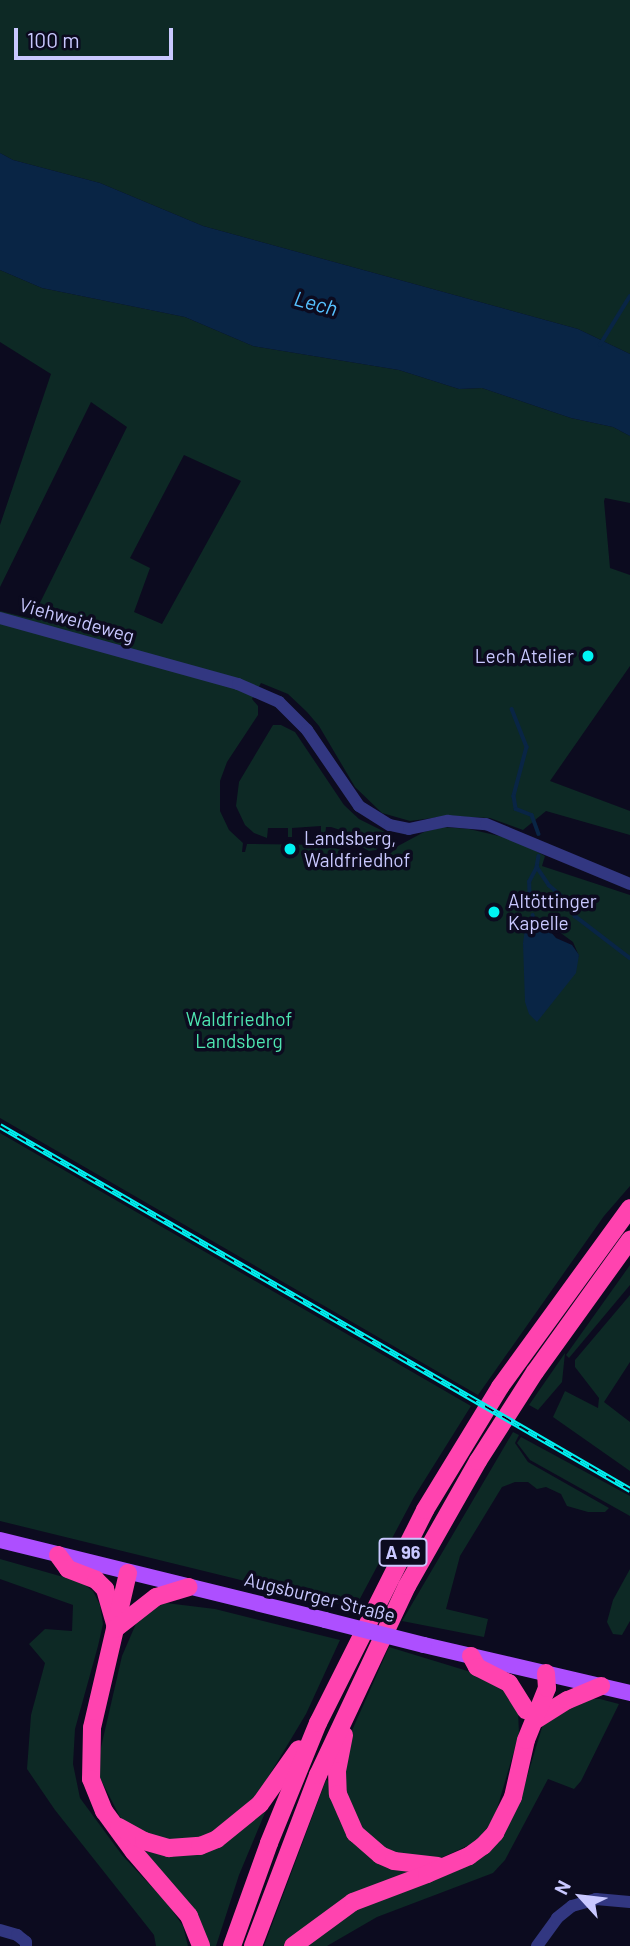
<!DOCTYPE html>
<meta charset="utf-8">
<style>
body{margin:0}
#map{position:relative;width:630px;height:1946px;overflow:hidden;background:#0c0b1f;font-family:Barlow,sans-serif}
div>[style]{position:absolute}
.green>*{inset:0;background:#0d2925}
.water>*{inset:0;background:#092545}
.stream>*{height:3.5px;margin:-1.75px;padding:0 1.75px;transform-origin:1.75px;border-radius:1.75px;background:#092545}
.minor>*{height:12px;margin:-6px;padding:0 6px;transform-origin:6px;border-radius:6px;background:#323781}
.major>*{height:16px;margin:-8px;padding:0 8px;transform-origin:8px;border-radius:8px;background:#ad4fff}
.highway>*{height:18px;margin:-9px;padding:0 9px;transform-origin:9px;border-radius:9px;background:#ff43af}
.rail>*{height:6px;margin-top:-3px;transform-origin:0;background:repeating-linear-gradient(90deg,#0c0b1f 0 10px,#00f3f3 0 20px);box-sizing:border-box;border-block:2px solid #00f3f3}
.major-bridge>*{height:16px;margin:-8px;padding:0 8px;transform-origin:8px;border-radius:8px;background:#ad4fff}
.dots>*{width:19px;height:19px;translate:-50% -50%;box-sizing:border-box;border:4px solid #0c0b1f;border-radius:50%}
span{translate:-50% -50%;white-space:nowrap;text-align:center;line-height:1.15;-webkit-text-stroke:7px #0c0b1f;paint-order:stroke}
.shield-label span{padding:2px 5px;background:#0c0b1f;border:2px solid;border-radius:5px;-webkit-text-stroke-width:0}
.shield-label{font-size:18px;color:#c9c8ff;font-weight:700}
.street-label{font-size:19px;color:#c9c8ff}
.poi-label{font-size:19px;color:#c9c8ff}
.right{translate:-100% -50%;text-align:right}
.left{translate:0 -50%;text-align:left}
.park-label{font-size:19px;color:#4ee6b1}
.water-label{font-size:21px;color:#56c1ff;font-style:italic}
.north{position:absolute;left:546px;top:1862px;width:70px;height:70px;-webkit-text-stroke:5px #0c0b1f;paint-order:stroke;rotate:297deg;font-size:19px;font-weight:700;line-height:28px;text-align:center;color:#c9c8ff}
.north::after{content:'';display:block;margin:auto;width:24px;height:32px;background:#c9c8ff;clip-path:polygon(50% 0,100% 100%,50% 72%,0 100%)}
.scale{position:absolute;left:14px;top:28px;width:159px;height:32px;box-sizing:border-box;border:4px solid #c9c8ff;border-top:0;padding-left:9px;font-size:21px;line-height:24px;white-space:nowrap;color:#c9c8ff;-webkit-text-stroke:5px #0c0b1f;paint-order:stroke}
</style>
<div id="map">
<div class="green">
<i style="clip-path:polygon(0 0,630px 0,630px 354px,578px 329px,203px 226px,100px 183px,13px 160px,0 153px)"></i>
<i style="clip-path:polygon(evenodd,0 270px,42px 288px,185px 317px,253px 346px,399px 370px,459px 389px,482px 388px,571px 418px,613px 427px,630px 436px,630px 503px,605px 498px,604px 501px,610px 568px,630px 575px,630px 666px,550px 781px,630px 811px,630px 835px,546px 811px,523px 830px,490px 818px,447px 816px,410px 821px,382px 813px,355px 787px,319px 726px,307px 712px,288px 694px,261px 683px,252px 699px,258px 706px,258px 715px,227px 762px,220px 781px,220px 811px,229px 830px,243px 843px,242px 852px,245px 852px,247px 844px,323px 845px,383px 861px,398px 846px,424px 832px,443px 827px,469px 829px,516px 840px,545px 856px,542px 866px,630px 895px,630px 1186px,604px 1216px,478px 1395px,0 1118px,0 611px,32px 619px,127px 427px,91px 402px,0 587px,0 525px,51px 374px,0 342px,0 270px,184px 455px,241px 481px,162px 624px,134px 612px,150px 568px,130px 558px,184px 455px,0 270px,534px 920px,543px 920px,573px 942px,579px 956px,537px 1021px,523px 943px,534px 920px)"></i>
<i style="clip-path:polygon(273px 725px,281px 725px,295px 732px,344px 805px,359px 819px,385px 832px,388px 838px,376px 850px,369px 851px,353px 842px,356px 835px,331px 827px,326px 827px,325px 836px,321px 836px,321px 826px,292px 828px,292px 837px,288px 837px,288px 828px,268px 828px,267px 838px,254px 833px,245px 825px,236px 806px,239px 782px)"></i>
<i style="clip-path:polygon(0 1133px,471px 1406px,414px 1497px,355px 1608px,0 1521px)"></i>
<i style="clip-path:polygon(630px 1265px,630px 1285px,569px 1358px,566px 1355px)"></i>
<i style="clip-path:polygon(630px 1295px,630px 1362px,604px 1402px,630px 1422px,630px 1471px,553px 1417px,565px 1391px,598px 1408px,599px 1398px,575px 1367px,575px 1360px)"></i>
<i style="clip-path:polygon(565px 1353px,562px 1382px,538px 1410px,529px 1405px)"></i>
<i style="clip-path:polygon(513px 1432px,519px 1435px,515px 1443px,528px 1462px,609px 1508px,605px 1512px,588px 1512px,567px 1506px,561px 1494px,546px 1487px,537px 1489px,528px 1482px,515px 1482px,502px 1487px,460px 1556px,446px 1609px,488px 1619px,484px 1637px,402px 1621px)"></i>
<i style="clip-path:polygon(521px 1437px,630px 1496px,630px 1516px,530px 1460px,517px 1443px)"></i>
<i style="clip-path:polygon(0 1559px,81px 1582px,93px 1591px,100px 1605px,103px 1624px,98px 1646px,75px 1729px,73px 1764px,80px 1798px,122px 1855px,167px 1903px,183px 1926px,188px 1946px,156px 1946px,154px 1935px,55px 1810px,27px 1769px,31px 1715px,45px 1663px,29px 1644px,45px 1629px,72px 1631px,73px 1605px,0 1579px)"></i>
<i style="clip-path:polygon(630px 1569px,630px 1621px,622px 1635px,613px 1634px,607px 1622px,613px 1600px)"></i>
<i style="clip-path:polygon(166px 1603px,215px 1609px,340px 1640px,306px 1714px,255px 1799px,216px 1833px,185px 1844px,147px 1837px,121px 1819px,99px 1776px,99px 1756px,122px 1656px,138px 1619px,152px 1607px)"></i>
<i style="clip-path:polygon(389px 1647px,497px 1680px,518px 1710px,519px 1734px,494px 1819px,476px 1842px,434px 1861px,399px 1856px,369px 1840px,343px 1793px,346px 1744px)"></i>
<i style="clip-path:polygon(579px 1699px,600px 1699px,619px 1704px,581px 1781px,574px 1789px,548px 1779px,505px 1860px,493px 1873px,377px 1917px,327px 1946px,299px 1946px,353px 1906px,452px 1869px,521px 1797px,543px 1724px)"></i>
<i style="clip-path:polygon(326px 1780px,330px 1781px,339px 1820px,351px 1838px,407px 1871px,406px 1876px,286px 1946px,264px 1946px)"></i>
<i style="clip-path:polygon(272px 1796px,239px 1875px,216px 1946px,205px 1946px,144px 1851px,169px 1856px,198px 1853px)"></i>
</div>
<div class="water">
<i style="clip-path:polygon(0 153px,13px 160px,100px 183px,203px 226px,578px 329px,630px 354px,630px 436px,613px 427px,571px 418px,482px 388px,459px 389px,399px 370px,253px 346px,185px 317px,42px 288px,0 270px)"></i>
<i style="clip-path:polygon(534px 919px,541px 921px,556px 938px,572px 945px,579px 955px,576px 973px,537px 1022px,529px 1014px,525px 1002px,523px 943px,525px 929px)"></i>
</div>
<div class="stream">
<i style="left:600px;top:345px;width:57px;rotate:-58.5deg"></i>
<i style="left:512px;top:709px;width:41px;rotate:68.5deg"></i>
<i style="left:527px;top:747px;width:51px;rotate:104.9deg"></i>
<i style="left:514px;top:796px;width:13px;rotate:81deg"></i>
<i style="left:516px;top:809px;width:17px;rotate:21deg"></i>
<i style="left:532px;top:815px;width:20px;rotate:70deg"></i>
<i style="left:539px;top:856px;width:11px;rotate:100deg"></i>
<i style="left:537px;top:867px;width:22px;rotate:56deg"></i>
<i style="left:549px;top:885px;width:28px;rotate:41deg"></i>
<i style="left:570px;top:903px;width:14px;rotate:69deg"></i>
<i style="left:575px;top:916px;width:69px;rotate:37.4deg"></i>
<i style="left:530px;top:907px;width:25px;rotate:-92deg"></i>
<i style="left:529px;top:882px;width:17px;rotate:-62deg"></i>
<i style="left:533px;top:915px;width:4px;rotate:76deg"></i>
</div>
<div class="minor">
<i style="left:0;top:618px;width:247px;rotate:15.5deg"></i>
<i style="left:238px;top:684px;width:45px;rotate:23.7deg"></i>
<i style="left:279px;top:702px;width:40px;rotate:45deg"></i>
<i style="left:307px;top:730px;width:92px;rotate:55.6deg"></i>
<i style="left:359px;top:806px;width:36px;rotate:32deg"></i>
<i style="left:390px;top:825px;width:19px;rotate:12deg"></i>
<i style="left:409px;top:829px;width:40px;rotate:-12deg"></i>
<i style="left:448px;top:821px;width:38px;rotate:5deg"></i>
<i style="left:486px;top:824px;width:156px;rotate:22.6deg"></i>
<i style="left:0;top:1930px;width:18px;rotate:16deg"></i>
<i style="left:17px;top:1935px;width:11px;rotate:38deg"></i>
<i style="left:26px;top:1942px;width:4px;rotate:90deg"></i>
<i style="left:537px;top:1946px;width:34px;rotate:-54deg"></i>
<i style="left:557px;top:1918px;width:19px;rotate:-39deg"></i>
<i style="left:572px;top:1906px;width:25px;rotate:-16deg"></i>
<i style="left:596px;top:1899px;width:34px;rotate:5deg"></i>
</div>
<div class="major">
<i style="left:0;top:1540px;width:335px;rotate:13.8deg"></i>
<i style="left:424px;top:1645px;width:212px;rotate:13.1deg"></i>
</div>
<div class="highway">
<i style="left:58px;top:1555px;width:17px;rotate:54deg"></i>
<i style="left:68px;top:1569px;width:30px;rotate:21deg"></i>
<i style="left:96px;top:1580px;width:13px;rotate:45deg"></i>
<i style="left:105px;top:1589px;width:37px;rotate:74deg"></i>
<i style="left:128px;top:1573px;width:159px;rotate:103.1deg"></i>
<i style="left:92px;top:1728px;width:51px;rotate:91.1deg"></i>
<i style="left:91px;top:1779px;width:35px;rotate:68deg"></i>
<i style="left:104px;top:1811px;width:51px;rotate:53.8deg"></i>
<i style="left:134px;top:1852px;width:84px;rotate:49.3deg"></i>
<i style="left:189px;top:1916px;width:32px;rotate:68deg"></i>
<i style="left:115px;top:1629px;width:52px;rotate:-38deg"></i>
<i style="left:156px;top:1597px;width:34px;rotate:-17deg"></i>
<i style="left:471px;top:1656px;width:13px;rotate:61deg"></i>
<i style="left:477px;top:1667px;width:36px;rotate:27deg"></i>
<i style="left:509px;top:1683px;width:32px;rotate:58deg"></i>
<i style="left:537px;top:1719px;width:36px;rotate:-32deg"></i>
<i style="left:568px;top:1700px;width:36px;rotate:-23deg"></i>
<i style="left:344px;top:1735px;width:37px;rotate:101deg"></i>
<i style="left:337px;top:1771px;width:23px;rotate:88deg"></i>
<i style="left:338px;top:1794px;width:43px;rotate:66.4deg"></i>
<i style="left:355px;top:1833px;width:33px;rotate:41deg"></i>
<i style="left:380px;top:1855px;width:15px;rotate:23deg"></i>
<i style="left:394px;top:1861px;width:44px;rotate:6.5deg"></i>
<i style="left:119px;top:1827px;width:29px;rotate:29deg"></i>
<i style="left:144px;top:1841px;width:26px;rotate:16deg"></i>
<i style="left:169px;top:1848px;width:31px;rotate:-4deg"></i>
<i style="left:200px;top:1846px;width:18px;rotate:-22deg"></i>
<i style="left:217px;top:1839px;width:55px;rotate:-39.1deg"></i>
<i style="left:260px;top:1804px;width:67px;rotate:-54.7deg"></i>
<i style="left:232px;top:1946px;width:109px;rotate:-70.2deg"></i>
<i style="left:269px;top:1843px;width:130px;rotate:-67.8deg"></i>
<i style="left:318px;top:1723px;width:238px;rotate:-63.3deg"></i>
<i style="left:425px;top:1510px;width:144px;rotate:-58.6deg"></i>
<i style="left:500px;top:1387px;width:221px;rotate:-54deg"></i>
<i style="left:253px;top:1946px;width:183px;rotate:-69.2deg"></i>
<i style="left:318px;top:1775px;width:209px;rotate:-64.8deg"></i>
<i style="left:407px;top:1586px;width:144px;rotate:-60.4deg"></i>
<i style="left:478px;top:1461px;width:106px;rotate:-57.4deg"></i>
<i style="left:535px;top:1372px;width:163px;rotate:-54.3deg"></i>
<i style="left:293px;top:1946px;width:74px;rotate:-36.3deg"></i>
<i style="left:353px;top:1902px;width:79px;rotate:-20.7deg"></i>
<i style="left:427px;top:1874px;width:46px;rotate:-23.2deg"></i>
<i style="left:469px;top:1856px;width:17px;rotate:-36deg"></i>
<i style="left:483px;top:1846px;width:18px;rotate:-47deg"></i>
<i style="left:495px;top:1833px;width:40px;rotate:-63.4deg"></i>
<i style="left:513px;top:1797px;width:58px;rotate:-77.2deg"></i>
<i style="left:526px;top:1740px;width:56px;rotate:-68deg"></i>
<i style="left:547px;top:1688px;width:15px;rotate:-94deg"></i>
</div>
<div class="rail">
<i style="left:0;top:1126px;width:728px;rotate:30.02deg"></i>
</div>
<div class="major-bridge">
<i style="left:325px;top:1620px;width:102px;rotate:14.2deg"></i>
</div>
<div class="dots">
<i style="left:588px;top:656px;background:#00f3f3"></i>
<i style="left:290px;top:849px;background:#00f3f3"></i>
<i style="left:494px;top:912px;background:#00f3f3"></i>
</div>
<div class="shield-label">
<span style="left:403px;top:1552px">A 96</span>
</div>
<div class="street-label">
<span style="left:77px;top:620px;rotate:16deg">Viehweideweg</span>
<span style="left:320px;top:1597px;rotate:14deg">Augsburger Straße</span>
</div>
<div class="poi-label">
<span class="right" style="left:574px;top:656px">Lech Atelier</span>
<span class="left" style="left:304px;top:849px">Landsberg,<br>Waldfriedhof</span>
<span class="left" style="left:508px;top:912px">Altöttinger<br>Kapelle</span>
</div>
<div class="park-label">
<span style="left:239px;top:1030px">Waldfriedhof<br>Landsberg</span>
</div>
<div class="water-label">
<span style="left:316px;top:303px;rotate:15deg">Lech</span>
</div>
<div class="north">N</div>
<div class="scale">100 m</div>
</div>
